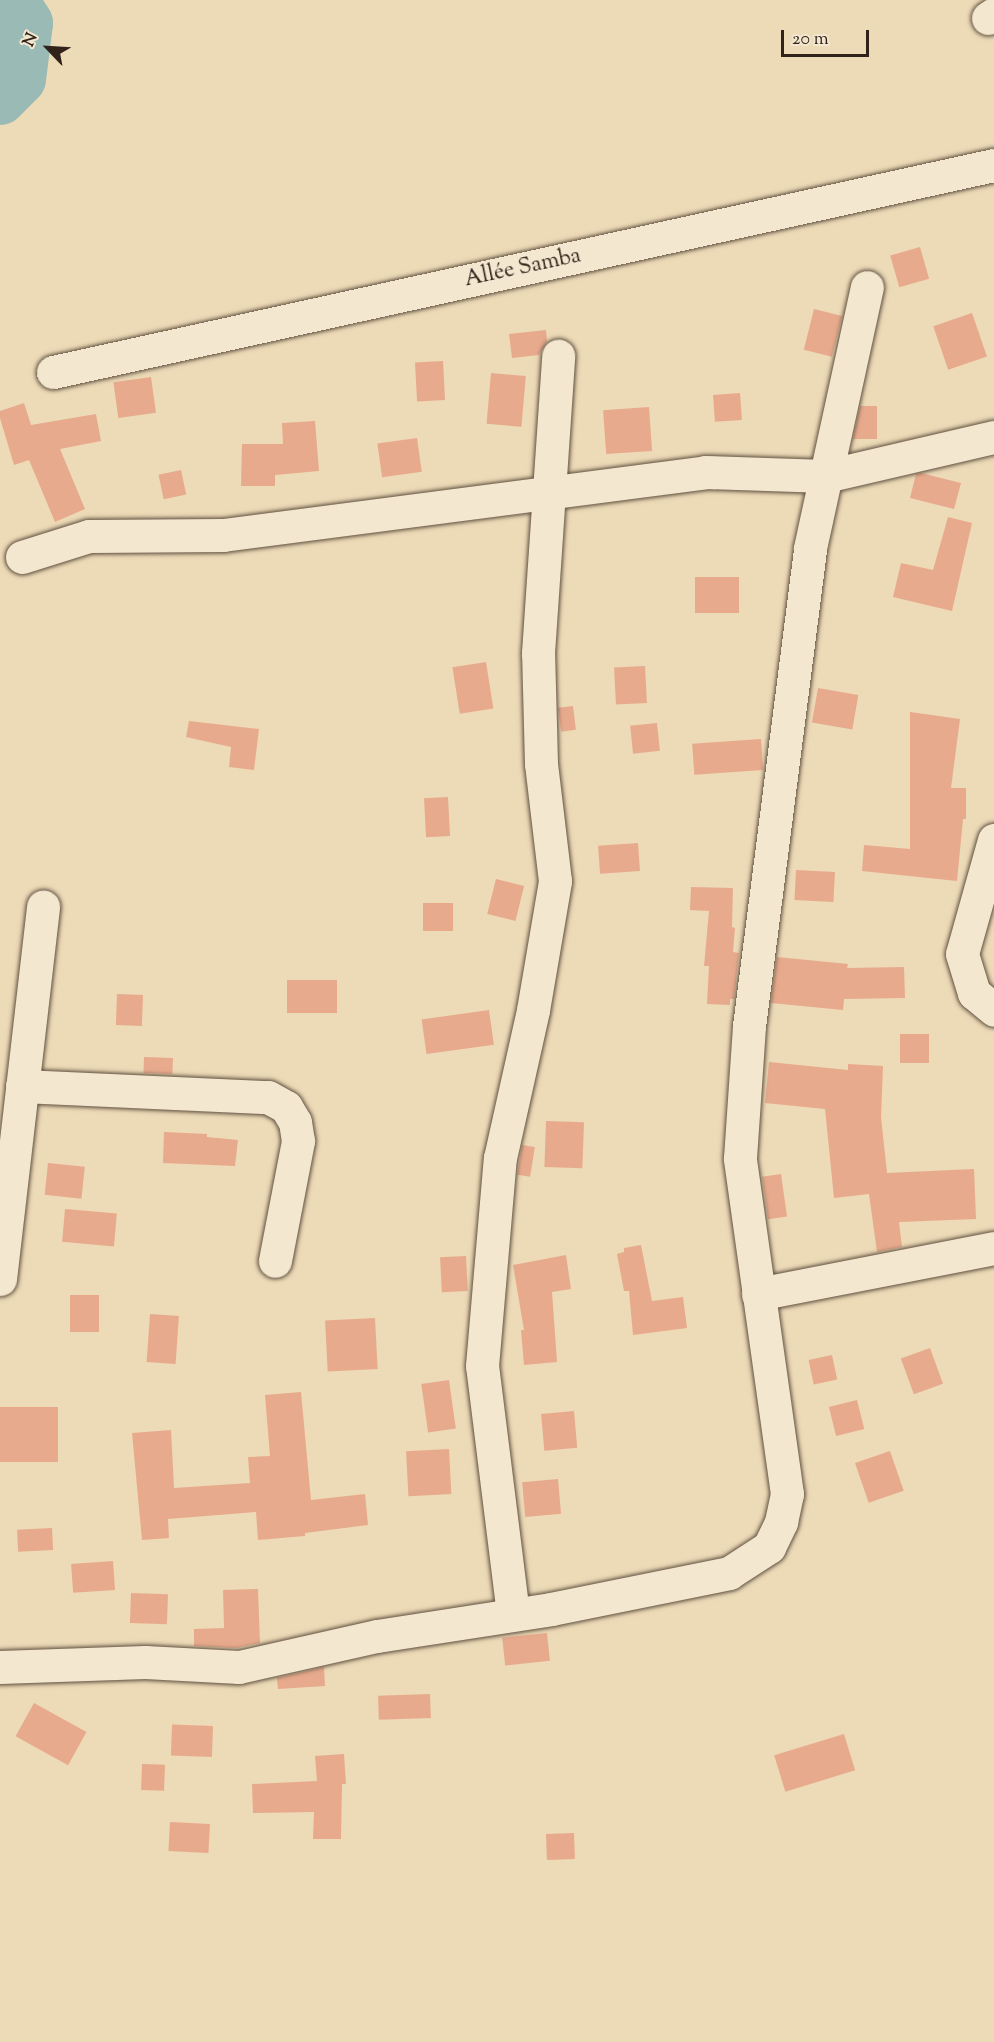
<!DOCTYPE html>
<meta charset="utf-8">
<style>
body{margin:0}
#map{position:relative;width:994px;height:2042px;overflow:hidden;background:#eddab7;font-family:"Sorts Mill Goudy",serif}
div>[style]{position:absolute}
.river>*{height:52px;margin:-26px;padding:0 26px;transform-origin:26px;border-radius:26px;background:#9abab5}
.building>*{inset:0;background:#e8aa8d;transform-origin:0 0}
.roads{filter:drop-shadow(0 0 2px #605140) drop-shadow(0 0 2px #605140)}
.minor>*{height:33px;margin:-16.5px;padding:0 16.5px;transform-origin:16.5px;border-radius:16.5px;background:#f3e7d0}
span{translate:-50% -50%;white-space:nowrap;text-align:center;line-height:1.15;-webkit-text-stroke:5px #f3e7d0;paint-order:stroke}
.street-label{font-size:22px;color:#312319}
.north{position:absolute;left:18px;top:18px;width:60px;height:60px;-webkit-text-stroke:4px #f3e7d0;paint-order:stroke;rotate:295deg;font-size:16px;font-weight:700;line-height:24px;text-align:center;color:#312319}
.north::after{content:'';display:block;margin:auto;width:21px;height:27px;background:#312319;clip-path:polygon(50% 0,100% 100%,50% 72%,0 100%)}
.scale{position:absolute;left:781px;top:30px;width:88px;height:27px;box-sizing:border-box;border:3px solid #312319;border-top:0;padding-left:8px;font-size:18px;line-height:21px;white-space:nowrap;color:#312319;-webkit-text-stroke:4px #f3e7d0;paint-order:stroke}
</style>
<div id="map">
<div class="river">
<i style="left:0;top:99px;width:28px;rotate:-45deg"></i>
<i style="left:20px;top:79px;width:56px;rotate:-82.9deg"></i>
<i style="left:27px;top:23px;width:27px;rotate:-123deg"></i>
</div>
<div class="building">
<i style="left:920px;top:247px;width:33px;height:31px;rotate:74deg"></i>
<i style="left:814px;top:309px;width:29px;height:42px;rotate:14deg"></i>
<i style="left:972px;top:313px;width:46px;height:41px;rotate:71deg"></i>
<i style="clip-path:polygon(546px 330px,547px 341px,539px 355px,512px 358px,509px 334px)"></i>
<i style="left:443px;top:361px;width:39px;height:28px;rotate:87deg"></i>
<i style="left:491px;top:373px;width:35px;height:51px;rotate:5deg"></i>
<i style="left:151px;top:377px;width:36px;height:38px;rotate:82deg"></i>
<i style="left:740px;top:393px;width:27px;height:27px;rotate:86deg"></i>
<i style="clip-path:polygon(24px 403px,31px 425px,96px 414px,101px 441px,60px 449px,85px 509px,55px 522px,29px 460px,14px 465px,0 418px,0 411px)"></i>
<i style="clip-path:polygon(860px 406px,877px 406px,877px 439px,853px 439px)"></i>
<i style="left:649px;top:407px;width:44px;height:46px;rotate:86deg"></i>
<i style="clip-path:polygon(315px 421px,319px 471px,275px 475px,275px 486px,241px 486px,242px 444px,283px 444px,282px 423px)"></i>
<i style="left:417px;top:438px;width:34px;height:40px;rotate:82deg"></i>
<i style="left:181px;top:470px;width:25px;height:23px;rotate:78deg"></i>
<i style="clip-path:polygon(921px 473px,961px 483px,954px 509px,910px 498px,916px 474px)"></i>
<i style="clip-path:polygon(948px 517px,972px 523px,952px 611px,893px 597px,901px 563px,933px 570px)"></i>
<i style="left:695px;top:577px;width:44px;height:36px"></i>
<i style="left:486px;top:662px;width:47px;height:34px;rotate:81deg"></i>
<i style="left:645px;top:666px;width:37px;height:31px;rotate:87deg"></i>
<i style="left:818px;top:688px;width:41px;height:35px;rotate:10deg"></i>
<i style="left:573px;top:706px;width:24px;height:15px;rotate:83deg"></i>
<i style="clip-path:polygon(910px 712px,960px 719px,951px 788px,966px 788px,966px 819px,963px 819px,957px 881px,862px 871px,864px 845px,910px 849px)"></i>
<i style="clip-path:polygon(189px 721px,259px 729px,254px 770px,229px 767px,231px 747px,186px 737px)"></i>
<i style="left:657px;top:723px;width:28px;height:27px;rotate:84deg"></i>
<i style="left:761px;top:739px;width:31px;height:69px;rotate:86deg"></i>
<i style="left:448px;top:797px;width:39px;height:24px;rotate:87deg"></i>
<i style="left:638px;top:843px;width:28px;height:40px;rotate:86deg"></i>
<i style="left:796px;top:870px;width:39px;height:30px;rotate:3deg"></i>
<i style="left:496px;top:879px;width:29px;height:36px;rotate:14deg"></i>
<i style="clip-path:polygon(691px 887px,733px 888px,732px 927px,735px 928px,733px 952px,739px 953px,734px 999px,730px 999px,730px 1005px,707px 1004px,709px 966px,704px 966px,709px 911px,690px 910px)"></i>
<i style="left:453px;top:903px;width:28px;height:30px;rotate:90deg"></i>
<i style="clip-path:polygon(777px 957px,848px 964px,847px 968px,904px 967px,905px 998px,844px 999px,843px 1010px,771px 1003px)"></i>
<i style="left:287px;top:980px;width:50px;height:33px"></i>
<i style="left:117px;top:994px;width:26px;height:31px;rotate:2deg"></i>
<i style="left:489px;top:1010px;width:35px;height:68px;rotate:82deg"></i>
<i style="left:900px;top:1034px;width:29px;height:29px"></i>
<i style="left:144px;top:1057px;width:29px;height:16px;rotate:2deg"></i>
<i style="clip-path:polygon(769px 1062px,848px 1070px,848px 1064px,883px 1066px,881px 1117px,887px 1173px,974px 1169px,976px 1219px,899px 1222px,902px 1247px,877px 1252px,869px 1194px,834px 1198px,825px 1109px,765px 1103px)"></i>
<i style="left:546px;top:1121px;width:38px;height:46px;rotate:2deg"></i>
<i style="clip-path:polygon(164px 1132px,207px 1134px,207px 1137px,238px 1140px,235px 1166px,163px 1163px)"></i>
<i style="left:522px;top:1145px;width:13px;height:30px;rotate:9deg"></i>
<i style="left:48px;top:1163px;width:37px;height:32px;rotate:6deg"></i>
<i style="left:781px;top:1174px;width:43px;height:19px;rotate:82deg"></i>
<i style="left:65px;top:1209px;width:52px;height:33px;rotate:5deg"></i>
<i style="clip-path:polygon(641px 1245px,652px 1301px,683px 1297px,687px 1328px,633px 1335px,629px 1291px,624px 1291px,617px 1254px,624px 1252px,624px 1248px)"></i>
<i style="clip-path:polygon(566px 1255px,571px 1289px,552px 1292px,557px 1362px,524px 1365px,521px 1330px,524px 1330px,513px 1265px)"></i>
<i style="left:466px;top:1256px;width:35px;height:26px;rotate:87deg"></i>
<i style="left:70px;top:1295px;width:29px;height:37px"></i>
<i style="left:150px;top:1314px;width:29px;height:48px;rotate:4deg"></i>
<i style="left:375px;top:1318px;width:51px;height:50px;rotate:87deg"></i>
<i style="left:930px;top:1348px;width:38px;height:31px;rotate:70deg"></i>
<i style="left:832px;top:1355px;width:25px;height:24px;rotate:78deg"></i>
<i style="left:449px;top:1380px;width:49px;height:28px;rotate:82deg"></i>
<i style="clip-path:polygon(301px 1392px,311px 1500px,365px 1494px,368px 1525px,305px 1533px,305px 1536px,258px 1540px,256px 1512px,168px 1519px,169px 1538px,142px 1540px,132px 1433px,171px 1430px,174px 1488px,250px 1483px,248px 1457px,270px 1456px,265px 1395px)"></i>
<i style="left:857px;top:1400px;width:30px;height:29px;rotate:76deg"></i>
<i style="left:58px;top:1407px;width:55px;height:58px;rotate:90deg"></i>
<i style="left:574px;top:1411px;width:37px;height:33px;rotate:85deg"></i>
<i style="left:449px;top:1449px;width:45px;height:43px;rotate:87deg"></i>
<i style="left:890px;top:1451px;width:42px;height:37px;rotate:71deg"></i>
<i style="left:558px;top:1479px;width:35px;height:36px;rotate:85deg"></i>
<i style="left:52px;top:1528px;width:22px;height:35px;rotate:87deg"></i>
<i style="left:113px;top:1561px;width:29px;height:42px;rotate:86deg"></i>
<i style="clip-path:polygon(258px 1589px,260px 1643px,237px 1648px,194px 1646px,194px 1629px,224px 1628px,223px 1590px)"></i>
<i style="left:131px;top:1593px;width:37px;height:30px;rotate:2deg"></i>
<i style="left:547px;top:1633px;width:28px;height:45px;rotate:84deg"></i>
<i style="clip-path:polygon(324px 1667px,325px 1686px,278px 1689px,277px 1678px)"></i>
<i style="left:430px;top:1694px;width:24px;height:52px;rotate:88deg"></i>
<i style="left:34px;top:1703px;width:60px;height:38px;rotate:29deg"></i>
<i style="left:213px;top:1726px;width:31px;height:41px;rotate:92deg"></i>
<i style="left:844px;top:1734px;width:38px;height:73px;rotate:73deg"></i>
<i style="clip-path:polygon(344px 1754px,346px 1784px,342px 1784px,341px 1839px,313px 1839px,314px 1812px,253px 1813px,252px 1784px,317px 1781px,315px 1756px)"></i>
<i style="left:142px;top:1764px;width:23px;height:26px;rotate:2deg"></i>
<i style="left:170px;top:1822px;width:40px;height:29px;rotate:3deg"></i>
<i style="left:574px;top:1833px;width:26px;height:28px;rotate:88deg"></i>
</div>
<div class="roads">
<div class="minor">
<i style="left:988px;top:18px;width:7px;rotate:-34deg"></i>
<i style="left:53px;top:372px;width:963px;rotate:-12.41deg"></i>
<i style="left:22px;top:557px;width:70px;rotate:-17.4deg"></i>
<i style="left:89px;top:536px;width:134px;rotate:-0.4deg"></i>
<i style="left:223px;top:535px;width:486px;rotate:-7.4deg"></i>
<i style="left:705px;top:472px;width:121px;rotate:1.9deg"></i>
<i style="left:826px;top:476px;width:172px;rotate:-13.1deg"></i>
<i style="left:994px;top:840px;width:118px;rotate:105.7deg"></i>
<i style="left:962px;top:954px;width:41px;rotate:72.9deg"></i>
<i style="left:974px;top:993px;width:26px;rotate:40deg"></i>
<i style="left:22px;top:1086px;width:246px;rotate:2.6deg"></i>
<i style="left:268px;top:1097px;width:21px;rotate:29deg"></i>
<i style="left:286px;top:1107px;width:17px;rotate:59deg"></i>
<i style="left:295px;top:1122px;width:19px;rotate:81deg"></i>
<i style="left:298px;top:1141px;width:122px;rotate:100.9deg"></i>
<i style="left:0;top:1279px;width:375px;rotate:-83.4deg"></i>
<i style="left:758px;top:1294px;width:240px;rotate:-11deg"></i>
<i style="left:513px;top:1614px;width:250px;rotate:-97.1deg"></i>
<i style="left:482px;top:1366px;width:209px;rotate:-85.1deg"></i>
<i style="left:500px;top:1158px;width:152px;rotate:-77.4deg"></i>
<i style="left:533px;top:1010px;width:131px;rotate:-80.3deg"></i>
<i style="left:555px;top:881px;width:118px;rotate:-96.8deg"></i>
<i style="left:541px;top:764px;width:111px;rotate:-91.5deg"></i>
<i style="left:538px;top:653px;width:298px;rotate:-86.1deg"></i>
<i style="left:0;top:1667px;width:145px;rotate:-2deg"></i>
<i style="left:145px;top:1662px;width:94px;rotate:3deg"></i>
<i style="left:239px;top:1667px;width:141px;rotate:-12.7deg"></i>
<i style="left:377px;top:1636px;width:176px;rotate:-8.8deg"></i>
<i style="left:551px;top:1609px;width:182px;rotate:-11.4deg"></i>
<i style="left:729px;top:1573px;width:48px;rotate:-33deg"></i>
<i style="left:769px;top:1547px;width:28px;rotate:-64deg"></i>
<i style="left:781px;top:1522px;width:29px;rotate:-78deg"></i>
<i style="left:787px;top:1494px;width:339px;rotate:-98deg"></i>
<i style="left:740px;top:1158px;width:132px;rotate:-86.1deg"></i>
<i style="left:749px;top:1026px;width:482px;rotate:-82.7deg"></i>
<i style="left:810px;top:548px;width:267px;rotate:-77.7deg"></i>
</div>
</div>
<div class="street-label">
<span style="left:523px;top:269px;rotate:-12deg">Allée Samba</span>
</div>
<div class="north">N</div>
<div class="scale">20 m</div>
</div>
